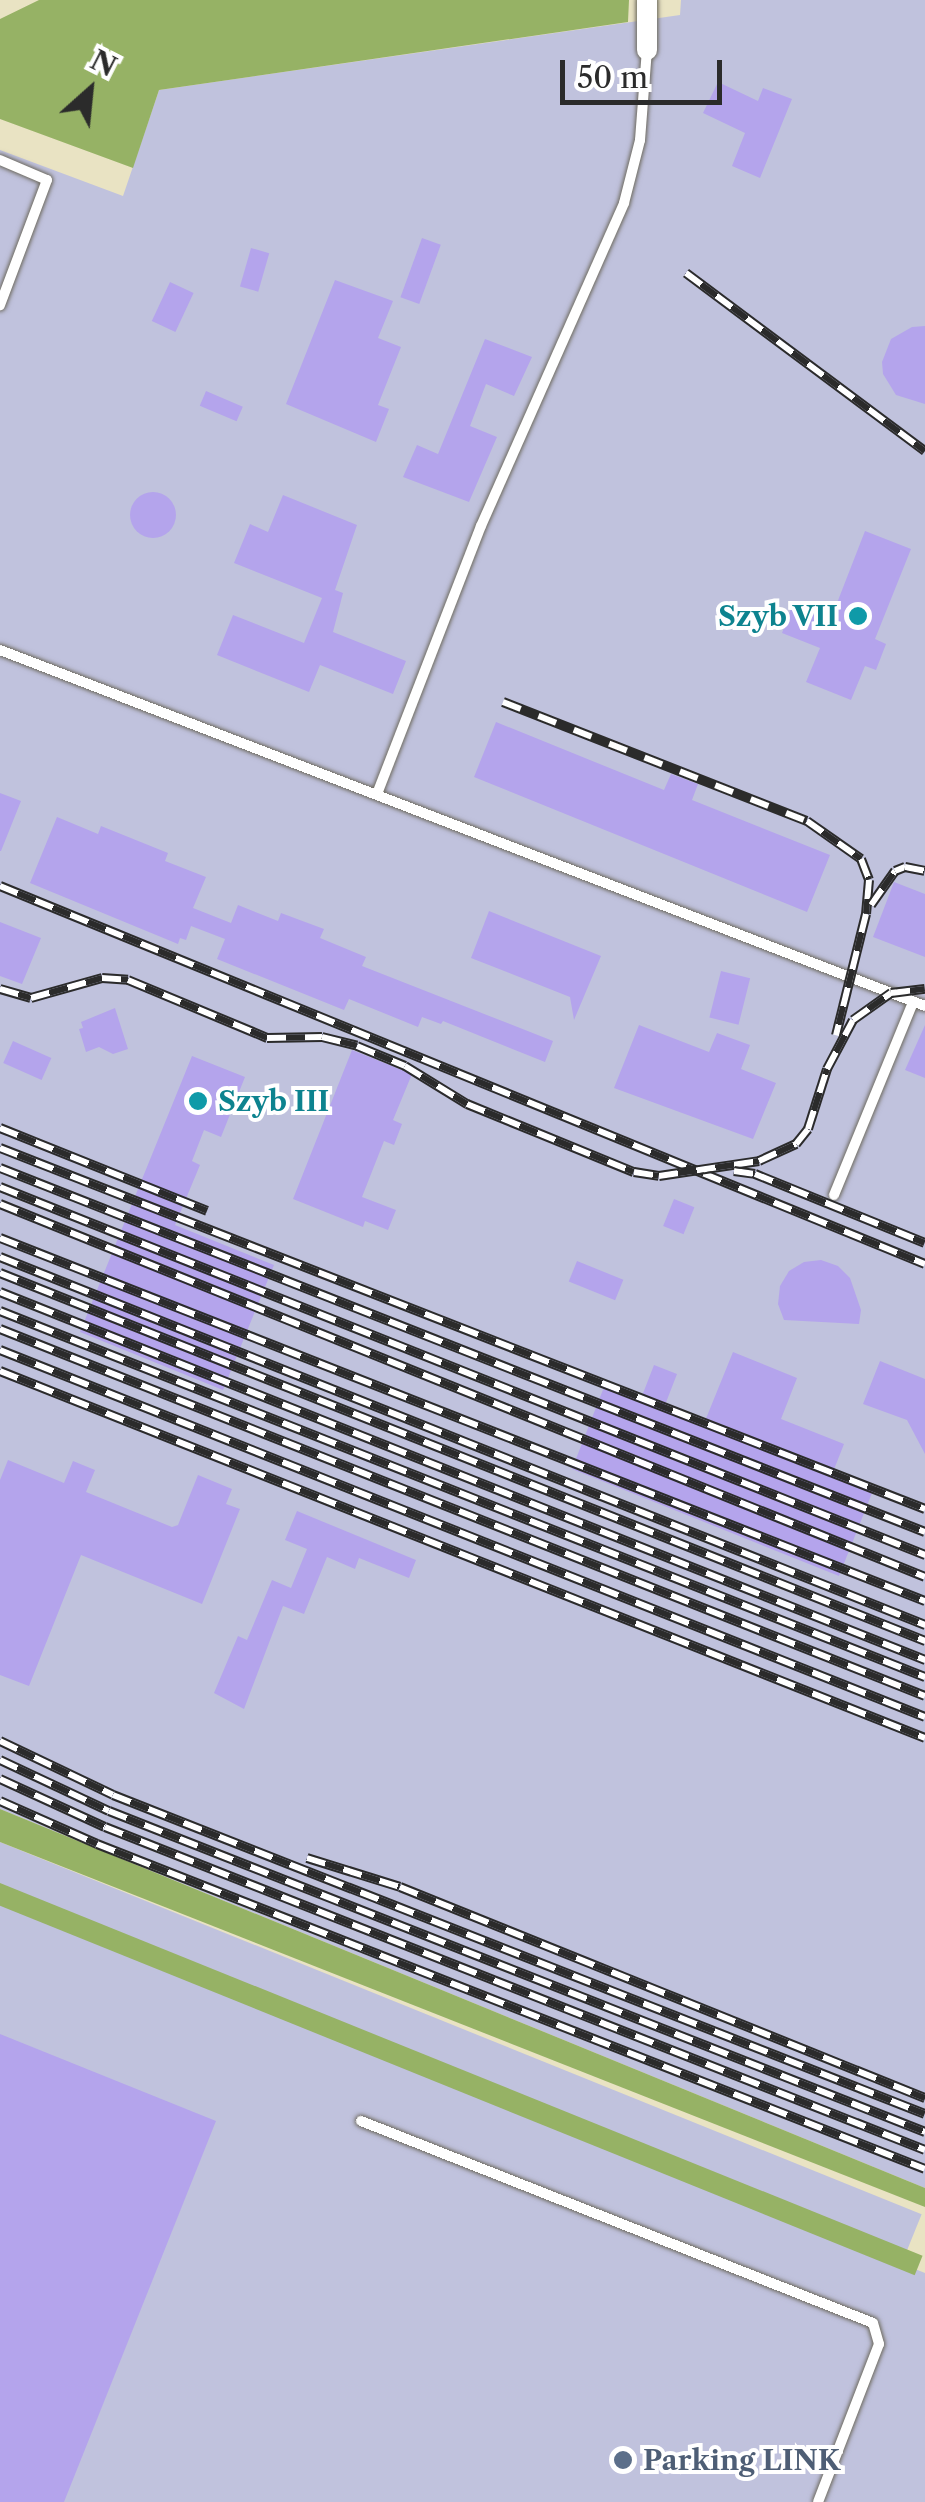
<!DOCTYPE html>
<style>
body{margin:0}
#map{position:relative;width:925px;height:2502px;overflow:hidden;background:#e9e3c3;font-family:"Libre Caslon Text",serif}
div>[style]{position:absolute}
.industrial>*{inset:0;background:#c0c2dd;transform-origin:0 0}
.forest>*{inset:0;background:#96b265;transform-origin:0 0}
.building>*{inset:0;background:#b4a4ec;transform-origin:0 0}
.round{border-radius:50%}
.roads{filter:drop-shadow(0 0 2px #6e6b60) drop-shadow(0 0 2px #6e6b60)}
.lane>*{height:10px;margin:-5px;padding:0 5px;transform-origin:5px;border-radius:5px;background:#fff}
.street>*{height:20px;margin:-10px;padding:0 10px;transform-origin:10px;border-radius:10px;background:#fff}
.rail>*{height:10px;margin-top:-5px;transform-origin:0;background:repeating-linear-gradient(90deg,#fff 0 19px,#2b2b2b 0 38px);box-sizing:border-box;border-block:2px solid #2b2b2b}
.dots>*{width:28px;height:28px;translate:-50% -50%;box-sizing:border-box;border:5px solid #fff;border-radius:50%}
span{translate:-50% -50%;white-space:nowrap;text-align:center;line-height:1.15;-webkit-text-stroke:8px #fff;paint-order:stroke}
.culture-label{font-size:28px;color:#0d838f;font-weight:700}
.right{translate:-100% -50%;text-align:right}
.left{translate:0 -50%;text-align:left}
.service-label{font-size:28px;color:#4e5e75;font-weight:700}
.north{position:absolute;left:40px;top:40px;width:100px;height:100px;-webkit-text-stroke:8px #fff;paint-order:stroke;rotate:27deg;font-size:28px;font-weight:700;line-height:40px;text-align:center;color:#2b2b2b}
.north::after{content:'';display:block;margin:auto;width:35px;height:45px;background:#2b2b2b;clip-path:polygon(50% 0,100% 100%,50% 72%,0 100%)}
.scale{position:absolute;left:560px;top:60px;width:162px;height:45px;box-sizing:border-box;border:5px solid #2b2b2b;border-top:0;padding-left:12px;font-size:30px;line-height:35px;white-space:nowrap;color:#2b2b2b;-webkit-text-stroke:8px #fff;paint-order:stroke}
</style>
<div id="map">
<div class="industrial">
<i style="clip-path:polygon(681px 0,925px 0,925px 2188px,0 1809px,0 150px,123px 196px,159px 90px,680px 15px)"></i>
<i style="left:0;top:1842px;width:994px;height:41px;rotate:22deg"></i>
<i style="clip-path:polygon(0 1904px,925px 2273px,925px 2502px,0 2502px)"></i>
</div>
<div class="forest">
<i style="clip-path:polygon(39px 0,629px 0,628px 22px,159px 90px,133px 168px,0 119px,0 19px)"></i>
<i style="clip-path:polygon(0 1809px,925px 2188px,925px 2207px,0 1842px)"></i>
<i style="left:0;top:1883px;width:995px;height:21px;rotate:22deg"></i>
</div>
<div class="building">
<i style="clip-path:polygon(718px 82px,758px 101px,763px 88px,792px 99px,760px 178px,732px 166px,745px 133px,703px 113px)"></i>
<i style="left:422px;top:238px;width:20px;height:63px;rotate:20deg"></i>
<i style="left:251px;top:248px;width:19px;height:40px;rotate:16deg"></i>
<i style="clip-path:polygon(335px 280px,393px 301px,378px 338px,401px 347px,378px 405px,389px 409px,376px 442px,286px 404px)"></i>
<i style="left:170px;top:282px;width:26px;height:43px;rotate:25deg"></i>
<i style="clip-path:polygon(925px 326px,925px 404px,896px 395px,883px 374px,882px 362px,891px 339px,912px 327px)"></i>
<i style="clip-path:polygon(485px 339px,532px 357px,514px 396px,486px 384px,470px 426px,497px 437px,469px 502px,403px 477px,417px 445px,438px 454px)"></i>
<i style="left:206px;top:391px;width:40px;height:16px;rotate:23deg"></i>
<i class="round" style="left:130px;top:492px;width:46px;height:46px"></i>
<i style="clip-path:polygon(283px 495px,357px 525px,335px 590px,343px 593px,333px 632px,406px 661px,393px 694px,320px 665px,309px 692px,217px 655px,233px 615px,304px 643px,322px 598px,234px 563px,250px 524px,268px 532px)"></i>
<i style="clip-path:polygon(865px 531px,911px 549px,875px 639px,886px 644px,876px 670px,865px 666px,851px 700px,806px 682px,820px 648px,782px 633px,792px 606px,830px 621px)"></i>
<i style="clip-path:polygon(496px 722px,664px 790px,671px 774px,698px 784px,692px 800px,830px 855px,807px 912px,474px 777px)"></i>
<i style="clip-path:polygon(0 793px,21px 801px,1px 851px,0 851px)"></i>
<i style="clip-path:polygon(57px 817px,98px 834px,101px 826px,168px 853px,165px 861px,206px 877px,193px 908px,231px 923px,238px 905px,278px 921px,281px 913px,324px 929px,320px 938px,366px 957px,362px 966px,553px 1041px,545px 1062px,443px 1021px,441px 1024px,422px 1017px,418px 1027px,349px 999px,344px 1010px,217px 959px,225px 939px,191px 926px,186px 940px,180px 938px,178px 944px,30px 883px)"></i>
<i style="clip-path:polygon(894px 882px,925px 894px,925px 957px,873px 937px)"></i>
<i style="clip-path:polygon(489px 911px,601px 956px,574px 1020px,570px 997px,471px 958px)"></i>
<i style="clip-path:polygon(0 922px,41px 938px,22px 984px,0 976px)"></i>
<i style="left:721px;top:971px;width:30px;height:48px;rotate:14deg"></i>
<i style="clip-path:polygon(115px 1008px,128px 1049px,113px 1054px,99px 1047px,86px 1052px,79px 1029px,83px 1028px,81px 1022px)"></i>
<i style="clip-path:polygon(639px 1025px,709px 1052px,717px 1033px,750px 1045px,741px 1069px,776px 1083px,753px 1139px,614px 1088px)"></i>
<i style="clip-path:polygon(925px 1025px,925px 1078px,905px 1070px)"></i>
<i style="left:13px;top:1041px;width:42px;height:24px;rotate:24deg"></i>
<i style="clip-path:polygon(352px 1050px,412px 1074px,393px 1120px,402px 1124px,394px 1145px,384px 1141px,362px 1197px,396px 1210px,388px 1230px,365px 1221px,363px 1227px,293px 1199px)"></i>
<i style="clip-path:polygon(192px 1056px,245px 1077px,221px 1137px,204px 1130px,192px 1161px,200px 1165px,175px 1225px,274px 1265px,223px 1390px,80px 1332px)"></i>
<i style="left:674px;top:1199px;width:22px;height:29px;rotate:22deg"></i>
<i style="clip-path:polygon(821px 1260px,838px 1266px,850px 1278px,861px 1310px,859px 1324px,784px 1320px,778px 1304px,780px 1286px,789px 1271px,804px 1262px)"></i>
<i style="left:577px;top:1261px;width:50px;height:22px;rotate:22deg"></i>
<i style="clip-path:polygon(733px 1352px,797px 1378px,781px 1419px,844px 1444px,833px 1472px,874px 1488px,839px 1576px,572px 1469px,606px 1382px,642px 1396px,654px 1365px,677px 1374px,665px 1405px,705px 1421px)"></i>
<i style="clip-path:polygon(880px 1361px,925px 1379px,925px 1454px,907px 1420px,863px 1404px)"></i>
<i style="clip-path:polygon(8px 1460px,64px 1483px,73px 1461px,95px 1470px,86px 1492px,172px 1527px,178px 1525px,198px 1475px,232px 1489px,226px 1504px,240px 1509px,202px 1604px,81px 1555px,29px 1686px,0 1675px,0 1480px)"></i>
<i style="clip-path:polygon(297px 1511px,416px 1560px,409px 1578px,359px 1558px,355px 1569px,327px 1557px,304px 1614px,283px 1606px,244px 1709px,214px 1693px,238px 1636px,247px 1640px,272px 1580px,291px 1588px,307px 1549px,285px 1540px)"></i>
<i style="clip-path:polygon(0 2034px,216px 2121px,64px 2502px,0 2502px)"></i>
</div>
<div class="roads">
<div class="lane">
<i style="left:0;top:160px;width:51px;rotate:23.1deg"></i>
<i style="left:47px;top:180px;width:134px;rotate:110.6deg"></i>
<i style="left:0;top:650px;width:991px;rotate:21.05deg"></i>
<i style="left:377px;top:794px;width:287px;rotate:-68.8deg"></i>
<i style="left:481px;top:526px;width:353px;rotate:-66.1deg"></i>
<i style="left:624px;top:203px;width:65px;rotate:-75.7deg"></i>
<i style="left:640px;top:140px;width:90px;rotate:-85.6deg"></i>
<i style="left:834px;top:1195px;width:209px;rotate:-67.7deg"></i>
<i style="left:361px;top:2121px;width:550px;rotate:21.53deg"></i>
<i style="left:873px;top:2323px;width:22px;rotate:74deg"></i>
<i style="left:879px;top:2344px;width:169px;rotate:111.1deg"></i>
</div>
<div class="street">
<i style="left:647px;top:50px;width:50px;rotate:-90deg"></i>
</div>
</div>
<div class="rail">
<i style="left:686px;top:273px;width:298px;rotate:36.7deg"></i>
<i style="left:503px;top:702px;width:326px;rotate:21.4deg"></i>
<i style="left:807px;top:821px;width:66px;rotate:35.1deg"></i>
<i style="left:861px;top:859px;width:22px;rotate:69deg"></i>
<i style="left:869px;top:880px;width:34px;rotate:95deg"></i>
<i style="left:866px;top:914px;width:125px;rotate:103.9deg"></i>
<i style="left:0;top:886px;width:999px;rotate:22.23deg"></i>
<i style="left:871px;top:905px;width:42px;rotate:-54.8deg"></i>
<i style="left:895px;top:871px;width:11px;rotate:-22deg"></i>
<i style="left:905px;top:867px;width:20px;rotate:11deg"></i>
<i style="left:0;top:989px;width:32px;rotate:16deg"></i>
<i style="left:31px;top:998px;width:74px;rotate:-15.7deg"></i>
<i style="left:102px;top:978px;width:26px;rotate:4deg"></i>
<i style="left:128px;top:980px;width:151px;rotate:22.6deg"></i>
<i style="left:267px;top:1038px;width:55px;rotate:-1deg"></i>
<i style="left:322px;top:1037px;width:36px;rotate:14deg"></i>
<i style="left:357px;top:1046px;width:52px;rotate:22.6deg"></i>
<i style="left:405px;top:1066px;width:73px;rotate:31.5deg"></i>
<i style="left:467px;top:1104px;width:180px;rotate:22.2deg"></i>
<i style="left:634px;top:1172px;width:25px;rotate:9deg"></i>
<i style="left:659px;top:1176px;width:101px;rotate:-8.5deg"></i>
<i style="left:759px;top:1161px;width:41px;rotate:-24.7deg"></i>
<i style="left:796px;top:1144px;width:19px;rotate:-51deg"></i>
<i style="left:808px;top:1129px;width:63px;rotate:-72.4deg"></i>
<i style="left:827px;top:1069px;width:55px;rotate:-62deg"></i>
<i style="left:853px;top:1020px;width:47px;rotate:-35.4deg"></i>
<i style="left:891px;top:993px;width:34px;rotate:-7deg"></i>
<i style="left:0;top:1128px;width:223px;rotate:21.8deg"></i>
<i style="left:0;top:1148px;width:993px;rotate:21.32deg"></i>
<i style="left:0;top:1168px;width:994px;rotate:21.48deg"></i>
<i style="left:734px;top:1171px;width:21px;rotate:8deg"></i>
<i style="left:755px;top:1174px;width:183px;rotate:22.1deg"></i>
<i style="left:0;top:1187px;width:996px;rotate:21.69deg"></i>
<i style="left:0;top:1204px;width:997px;rotate:21.96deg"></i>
<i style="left:0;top:1238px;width:994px;rotate:21.43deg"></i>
<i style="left:0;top:1257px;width:996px;rotate:21.69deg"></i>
<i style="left:0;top:1273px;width:996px;rotate:21.69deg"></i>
<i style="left:0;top:1292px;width:996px;rotate:21.69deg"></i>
<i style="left:0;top:1311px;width:995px;rotate:21.59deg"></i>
<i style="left:0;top:1329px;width:995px;rotate:21.64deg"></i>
<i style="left:0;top:1350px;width:995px;rotate:21.64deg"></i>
<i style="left:0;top:1371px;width:995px;rotate:21.64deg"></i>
<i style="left:0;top:1741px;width:125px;rotate:25.5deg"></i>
<i style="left:113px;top:1795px;width:872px;rotate:21.45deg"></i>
<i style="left:0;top:1760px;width:120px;rotate:25.1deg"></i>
<i style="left:109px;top:1811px;width:877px;rotate:21.47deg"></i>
<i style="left:0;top:1779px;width:115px;rotate:24.6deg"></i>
<i style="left:105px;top:1827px;width:881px;rotate:21.5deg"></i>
<i style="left:0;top:1801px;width:106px;rotate:23.9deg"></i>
<i style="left:97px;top:1844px;width:889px;rotate:21.43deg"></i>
<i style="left:307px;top:1858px;width:97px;rotate:17.3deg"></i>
<i style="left:400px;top:1887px;width:566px;rotate:21.9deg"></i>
</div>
<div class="dots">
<i style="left:858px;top:616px;background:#0f9aa8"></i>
<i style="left:198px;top:1101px;background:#0f9aa8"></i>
<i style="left:623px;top:2460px;background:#5c6f8a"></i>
</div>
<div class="culture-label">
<span class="right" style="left:838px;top:616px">Szyb VII</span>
<span class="left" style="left:218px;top:1101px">Szyb III</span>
</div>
<div class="service-label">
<span class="left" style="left:643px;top:2460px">Parking LINK</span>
</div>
<div class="north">N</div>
<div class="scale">50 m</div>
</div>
